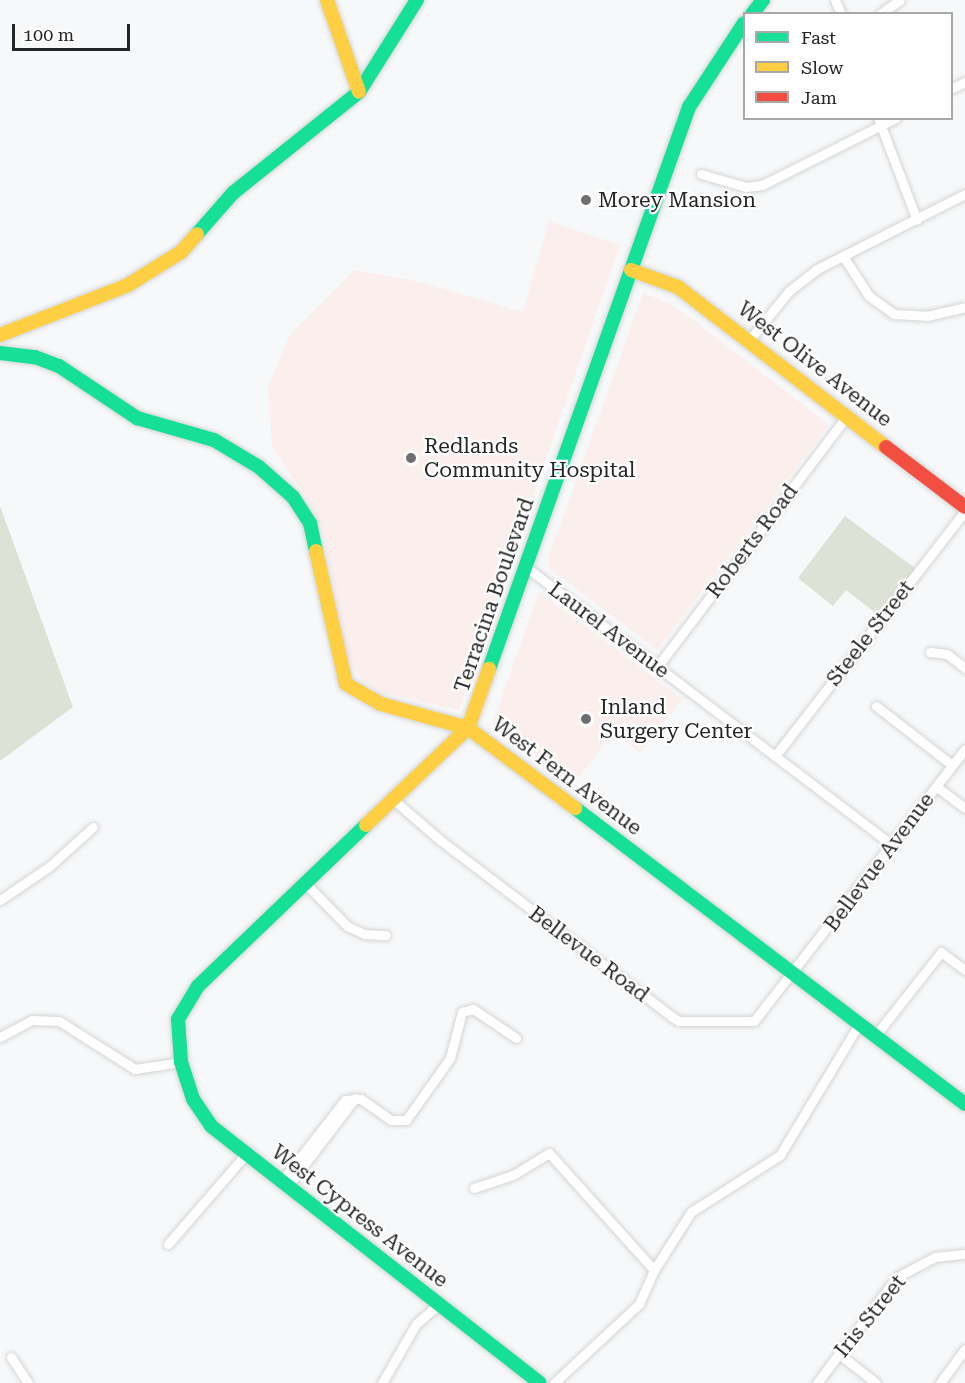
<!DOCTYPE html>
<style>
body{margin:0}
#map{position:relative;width:965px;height:1383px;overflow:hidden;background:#f7f8f9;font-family:"Roboto Serif",serif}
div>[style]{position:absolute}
.medical>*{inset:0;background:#fbefed}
.green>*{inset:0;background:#dde2d6}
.roads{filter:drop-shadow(0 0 2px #d4d5d6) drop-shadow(0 0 2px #d4d5d6)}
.street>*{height:9px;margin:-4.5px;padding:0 4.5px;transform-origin:4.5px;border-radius:4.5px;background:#fefefe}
.fast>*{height:14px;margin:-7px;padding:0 7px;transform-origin:7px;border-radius:7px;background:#16e098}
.slow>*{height:14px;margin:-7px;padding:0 7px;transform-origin:7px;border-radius:7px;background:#ffcf43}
.jam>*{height:14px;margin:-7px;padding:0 7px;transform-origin:7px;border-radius:7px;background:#f24e42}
.dots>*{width:16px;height:16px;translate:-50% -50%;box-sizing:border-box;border:3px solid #fff;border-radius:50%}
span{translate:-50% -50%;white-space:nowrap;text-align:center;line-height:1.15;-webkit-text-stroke:4.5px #fff;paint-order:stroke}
.poi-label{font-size:21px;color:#242526}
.left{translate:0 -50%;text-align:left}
.street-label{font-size:21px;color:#242526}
.legend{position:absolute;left:743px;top:12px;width:210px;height:108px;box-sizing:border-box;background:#fff;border:2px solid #a7a8a8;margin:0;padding:8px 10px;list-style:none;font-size:18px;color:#242526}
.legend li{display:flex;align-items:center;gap:12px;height:30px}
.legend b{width:30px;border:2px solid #a7a8a8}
.scale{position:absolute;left:12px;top:24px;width:118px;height:27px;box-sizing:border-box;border:3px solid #242526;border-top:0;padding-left:8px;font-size:18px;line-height:21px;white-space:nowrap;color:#242526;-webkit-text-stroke:4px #fff;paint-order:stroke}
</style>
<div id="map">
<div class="medical">
<i style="clip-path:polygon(549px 221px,620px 245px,459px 710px,379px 692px,363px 681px,353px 668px,344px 642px,323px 531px,310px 503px,272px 446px,268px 386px,290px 335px,355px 270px,420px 282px,523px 312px)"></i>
<i style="clip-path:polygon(643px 293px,668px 303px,696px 322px,829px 425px,657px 650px,550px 569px,548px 559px)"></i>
<i style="clip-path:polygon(539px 592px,682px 699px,640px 753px,614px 732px,571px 787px,492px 725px)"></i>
</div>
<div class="green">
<i style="clip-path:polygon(0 506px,73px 707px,0 761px)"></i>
<i style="clip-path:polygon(845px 516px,916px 569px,878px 615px,846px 590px,833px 606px,798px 578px)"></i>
</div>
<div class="roads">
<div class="street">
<i style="left:835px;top:0;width:15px;rotate:67deg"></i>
<i style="left:880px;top:14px;width:24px;rotate:-35deg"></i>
<i style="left:952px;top:88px;width:14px;rotate:-25deg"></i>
<i style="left:878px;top:118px;width:109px;rotate:69.1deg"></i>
<i style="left:701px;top:174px;width:47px;rotate:16.1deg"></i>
<i style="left:746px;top:187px;width:16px;rotate:-7deg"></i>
<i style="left:762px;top:185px;width:150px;rotate:-26.6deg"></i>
<i style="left:843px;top:256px;width:48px;rotate:57deg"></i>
<i style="left:869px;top:296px;width:31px;rotate:36deg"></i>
<i style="left:894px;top:314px;width:33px;rotate:3deg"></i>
<i style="left:927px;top:316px;width:39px;rotate:-13deg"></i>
<i style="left:750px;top:339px;width:62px;rotate:-50.9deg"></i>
<i style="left:789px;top:291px;width:36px;rotate:-38deg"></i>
<i style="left:817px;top:269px;width:166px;rotate:-26.9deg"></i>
<i style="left:526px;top:567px;width:461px;rotate:37.2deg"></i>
<i style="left:930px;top:652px;width:17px;rotate:7deg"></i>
<i style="left:947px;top:654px;width:23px;rotate:38deg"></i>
<i style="left:657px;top:667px;width:315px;rotate:-52.9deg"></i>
<i style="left:876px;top:706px;width:96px;rotate:37.8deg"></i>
<i style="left:775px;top:756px;width:310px;rotate:-52.2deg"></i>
<i style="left:937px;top:787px;width:35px;rotate:37deg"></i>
<i style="left:395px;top:801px;width:60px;rotate:40.9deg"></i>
<i style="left:440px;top:840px;width:292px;rotate:37.3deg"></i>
<i style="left:672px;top:1017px;width:8px;rotate:30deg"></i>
<i style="left:679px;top:1021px;width:75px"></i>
<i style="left:754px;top:1021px;width:344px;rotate:-52.2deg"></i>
<i style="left:306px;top:884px;width:59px;rotate:45.7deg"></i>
<i style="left:347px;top:926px;width:19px;rotate:25deg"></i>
<i style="left:364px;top:934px;width:22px;rotate:3deg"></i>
<i style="left:0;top:900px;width:60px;rotate:-34.2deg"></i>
<i style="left:50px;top:866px;width:58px;rotate:-42.2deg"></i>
<i style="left:875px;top:1036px;width:107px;rotate:-51.8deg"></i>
<i style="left:941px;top:952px;width:30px;rotate:37deg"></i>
<i style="left:0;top:1037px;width:36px;rotate:-28deg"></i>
<i style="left:32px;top:1020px;width:27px;rotate:2deg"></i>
<i style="left:59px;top:1021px;width:90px;rotate:32.3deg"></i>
<i style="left:135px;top:1069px;width:47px;rotate:-8.7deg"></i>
<i style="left:281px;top:1182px;width:104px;rotate:-52deg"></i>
<i style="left:345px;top:1100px;width:16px;rotate:-4deg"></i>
<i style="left:361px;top:1099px;width:37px;rotate:35deg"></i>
<i style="left:391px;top:1120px;width:15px"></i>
<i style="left:406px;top:1120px;width:76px;rotate:-54.6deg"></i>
<i style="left:450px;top:1058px;width:48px;rotate:-75.4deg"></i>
<i style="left:462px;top:1012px;width:11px;rotate:-15deg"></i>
<i style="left:473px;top:1009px;width:52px;rotate:34deg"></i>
<i style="left:287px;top:1187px;width:112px;rotate:-52.6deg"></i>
<i style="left:474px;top:1188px;width:41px;rotate:-18.4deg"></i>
<i style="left:513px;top:1175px;width:42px;rotate:-31.4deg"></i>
<i style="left:549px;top:1153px;width:157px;rotate:48.1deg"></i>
<i style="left:168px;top:1244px;width:119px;rotate:-49.1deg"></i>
<i style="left:839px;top:1354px;width:47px;rotate:38.1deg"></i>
<i style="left:11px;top:1357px;width:31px;rotate:57deg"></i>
<i style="left:382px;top:1383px;width:68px;rotate:-60deg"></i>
<i style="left:416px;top:1324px;width:30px;rotate:-41deg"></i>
<i style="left:554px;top:1383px;width:116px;rotate:-42.9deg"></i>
<i style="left:639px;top:1304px;width:37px;rotate:-66deg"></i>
<i style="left:654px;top:1270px;width:69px;rotate:-57.5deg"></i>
<i style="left:691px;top:1212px;width:106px;rotate:-32.6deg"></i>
<i style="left:780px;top:1155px;width:153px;rotate:-58.9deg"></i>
<i style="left:817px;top:1383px;width:133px;rotate:-53deg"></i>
<i style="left:897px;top:1277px;width:43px;rotate:-27.8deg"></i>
<i style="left:935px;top:1257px;width:30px;rotate:-6deg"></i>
<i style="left:940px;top:1383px;width:42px;rotate:-53.7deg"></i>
</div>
<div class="fast">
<i style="left:752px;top:14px;width:18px;rotate:-52deg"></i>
<i style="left:197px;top:234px;width:55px;rotate:-48.7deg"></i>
<i style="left:233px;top:193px;width:161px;rotate:-38.7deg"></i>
<i style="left:359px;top:92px;width:109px;rotate:-57.8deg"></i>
<i style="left:0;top:353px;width:35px;rotate:7deg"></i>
<i style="left:35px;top:357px;width:26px;rotate:21deg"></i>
<i style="left:59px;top:366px;width:94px;rotate:33.7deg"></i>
<i style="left:137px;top:418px;width:80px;rotate:15.9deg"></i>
<i style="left:214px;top:440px;width:52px;rotate:31deg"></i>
<i style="left:259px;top:467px;width:45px;rotate:41.4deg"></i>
<i style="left:293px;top:497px;width:31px;rotate:57deg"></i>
<i style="left:310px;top:523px;width:29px;rotate:78deg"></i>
<i style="left:489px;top:669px;width:597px;rotate:-70.41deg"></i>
<i style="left:689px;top:107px;width:100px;rotate:-56.8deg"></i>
<i style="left:575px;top:808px;width:490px;rotate:37.2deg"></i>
<i style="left:366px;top:825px;width:233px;rotate:136.2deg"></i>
<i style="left:198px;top:986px;width:39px;rotate:121deg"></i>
<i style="left:178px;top:1019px;width:43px;rotate:86deg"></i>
<i style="left:181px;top:1062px;width:39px;rotate:72deg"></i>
<i style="left:193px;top:1099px;width:32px;rotate:56deg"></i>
<i style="left:211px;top:1126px;width:417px;rotate:38deg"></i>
</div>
<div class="slow">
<i style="left:327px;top:0;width:97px;rotate:70.8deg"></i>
<i style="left:631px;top:270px;width:50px;rotate:19.9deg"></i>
<i style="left:678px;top:287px;width:262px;rotate:37.6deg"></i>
<i style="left:0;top:335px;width:137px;rotate:-21.3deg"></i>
<i style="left:128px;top:285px;width:62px;rotate:-31.9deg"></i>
<i style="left:181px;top:252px;width:24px;rotate:-48deg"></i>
<i style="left:316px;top:551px;width:136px;rotate:77.3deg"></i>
<i style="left:346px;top:684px;width:40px;rotate:29.7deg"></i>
<i style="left:381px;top:704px;width:90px;rotate:15.4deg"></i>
<i style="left:468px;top:728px;width:134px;rotate:36.8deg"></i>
<i style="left:366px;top:825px;width:141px;rotate:-43.6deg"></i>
<i style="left:468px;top:728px;width:63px;rotate:-70.4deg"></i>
</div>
<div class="jam">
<i style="left:886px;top:447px;width:99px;rotate:37.2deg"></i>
</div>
</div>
<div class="dots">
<i style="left:586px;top:200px;background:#6e6f70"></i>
<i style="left:411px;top:458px;background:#6e6f70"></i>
<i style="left:586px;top:719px;background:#6e6f70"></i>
</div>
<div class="poi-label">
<span class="left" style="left:598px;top:200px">Morey Mansion</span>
<span class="left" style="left:424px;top:458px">Redlands<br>Community Hospital</span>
<span class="left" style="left:600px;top:719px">Inland<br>Surgery Center</span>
</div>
<div class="street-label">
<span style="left:815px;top:364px;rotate:38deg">West Olive Avenue</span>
<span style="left:752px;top:541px;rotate:-53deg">Roberts Road</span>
<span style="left:494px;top:595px;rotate:-71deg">Terracina Boulevard</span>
<span style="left:609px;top:630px;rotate:37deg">Laurel Avenue</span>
<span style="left:870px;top:633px;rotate:-52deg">Steele Street</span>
<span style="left:567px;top:776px;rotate:37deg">West Fern Avenue</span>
<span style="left:879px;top:862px;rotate:-53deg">Bellevue Avenue</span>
<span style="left:589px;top:954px;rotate:37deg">Bellevue Road</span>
<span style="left:360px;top:1216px;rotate:38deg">West Cypress Avenue</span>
<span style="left:870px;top:1316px;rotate:-51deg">Iris Street</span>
</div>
<ul class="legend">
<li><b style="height:8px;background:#16e098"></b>Fast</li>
<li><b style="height:8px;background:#ffcf43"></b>Slow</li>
<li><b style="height:8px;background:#f24e42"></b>Jam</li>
</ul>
<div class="scale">100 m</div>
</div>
